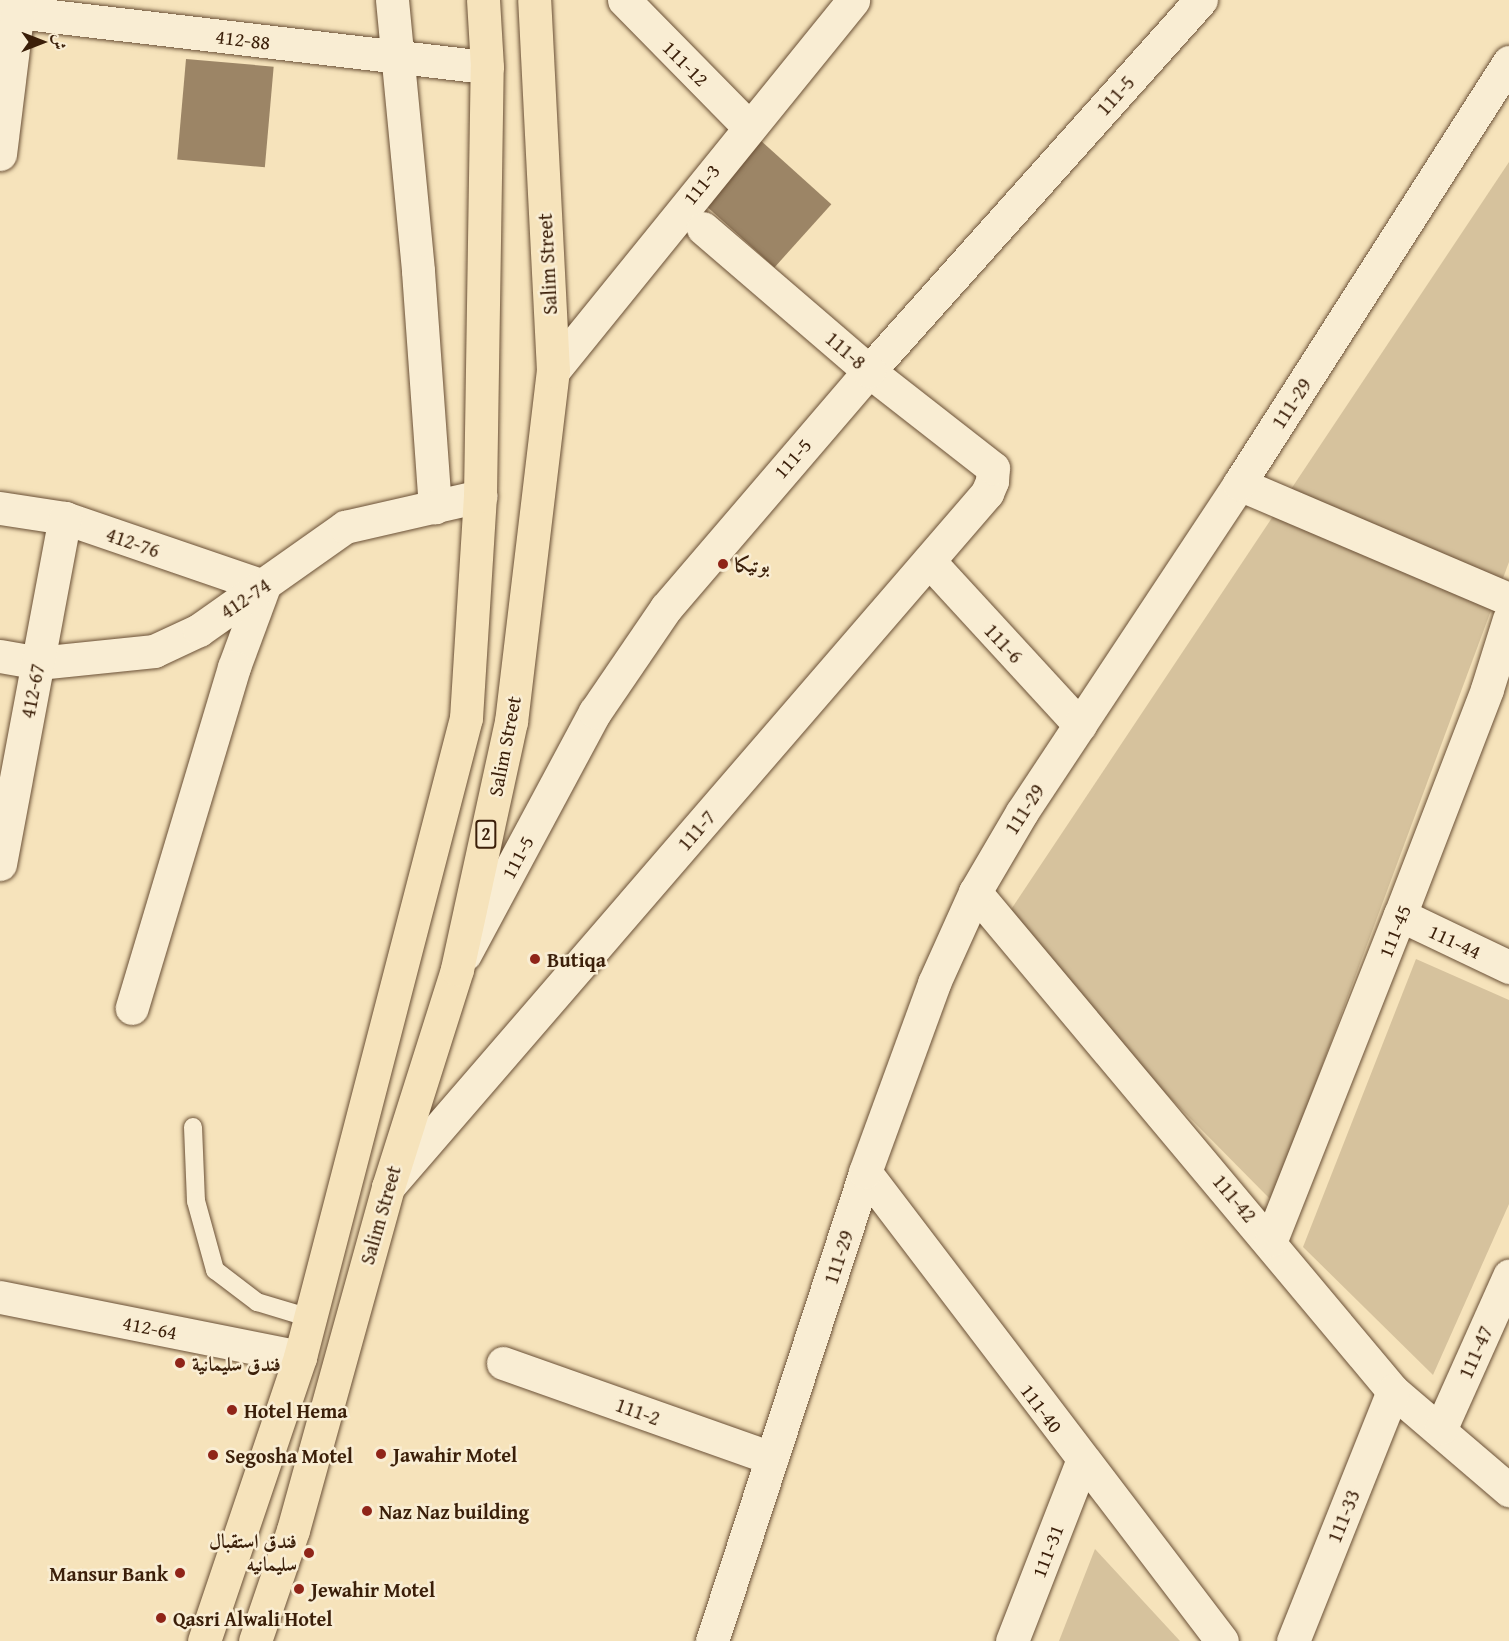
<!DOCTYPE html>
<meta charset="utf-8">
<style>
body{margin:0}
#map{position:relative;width:1509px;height:1641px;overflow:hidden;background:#f6e3bb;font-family:"Gentium Book Plus",Amiri,serif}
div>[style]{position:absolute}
.green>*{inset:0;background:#d6c29d}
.building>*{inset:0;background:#9c8566;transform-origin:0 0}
.roads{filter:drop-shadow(0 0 2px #6a5036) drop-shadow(0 0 2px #6a5036)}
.service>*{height:18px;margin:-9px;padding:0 9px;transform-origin:9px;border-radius:9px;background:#f9edd3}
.minor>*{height:33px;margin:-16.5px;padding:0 16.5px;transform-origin:16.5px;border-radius:16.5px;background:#f9edd3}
.primary>*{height:33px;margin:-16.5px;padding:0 16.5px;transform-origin:16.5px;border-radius:16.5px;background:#f6e3bb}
.dots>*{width:16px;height:16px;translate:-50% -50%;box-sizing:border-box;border:3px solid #f9edd3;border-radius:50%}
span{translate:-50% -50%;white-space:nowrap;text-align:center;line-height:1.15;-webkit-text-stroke:5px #f9edd3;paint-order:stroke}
.shield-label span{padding:2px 4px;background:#f9edd3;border:2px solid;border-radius:4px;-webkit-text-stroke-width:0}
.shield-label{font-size:18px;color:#3b1f09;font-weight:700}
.street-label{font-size:20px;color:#3b1f09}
.poi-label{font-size:20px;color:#3b1f09;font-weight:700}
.left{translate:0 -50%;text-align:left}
.right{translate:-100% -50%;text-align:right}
.north{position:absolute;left:12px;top:12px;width:60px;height:60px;-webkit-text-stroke:4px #f9edd3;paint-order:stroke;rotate:90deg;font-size:16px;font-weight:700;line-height:24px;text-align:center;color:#3b1f09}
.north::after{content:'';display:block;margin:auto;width:21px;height:27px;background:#3b1f09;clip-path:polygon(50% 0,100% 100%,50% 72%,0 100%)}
</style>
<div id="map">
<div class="green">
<i style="clip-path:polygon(1509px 162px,1509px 562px,1272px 1201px,1000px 926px)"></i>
<i style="clip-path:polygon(1416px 959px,1509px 1000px,1509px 1204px,1433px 1375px,1303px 1247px)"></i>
<i style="clip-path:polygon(1095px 1549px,1180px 1641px,1059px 1641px)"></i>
</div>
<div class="building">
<i style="left:186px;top:59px;width:88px;height:101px;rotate:5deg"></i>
<i style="left:760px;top:140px;width:96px;height:85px;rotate:42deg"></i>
</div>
<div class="roads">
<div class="service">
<i style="left:193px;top:1127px;width:74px;rotate:87.7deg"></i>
<i style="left:196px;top:1201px;width:72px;rotate:74.6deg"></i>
<i style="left:215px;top:1270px;width:53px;rotate:37.3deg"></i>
<i style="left:257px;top:1302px;width:55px;rotate:16.8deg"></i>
</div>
<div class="minor">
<i style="left:392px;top:0;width:272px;rotate:84.5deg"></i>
<i style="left:418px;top:271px;width:237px;rotate:85.9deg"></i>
<i style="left:624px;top:0;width:177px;rotate:45.5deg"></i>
<i style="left:0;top:10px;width:490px;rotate:6.7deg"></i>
<i style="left:0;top:154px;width:155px;rotate:-83deg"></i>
<i style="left:553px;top:371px;width:477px;rotate:-51deg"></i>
<i style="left:1239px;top:484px;width:293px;rotate:23.1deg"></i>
<i style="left:0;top:508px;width:66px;rotate:8.7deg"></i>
<i style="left:65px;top:518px;width:210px;rotate:18.9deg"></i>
<i style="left:264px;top:586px;width:86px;rotate:110.3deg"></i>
<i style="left:234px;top:667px;width:356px;rotate:106.7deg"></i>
<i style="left:929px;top:561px;width:223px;rotate:47.4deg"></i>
<i style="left:0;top:656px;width:39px;rotate:10deg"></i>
<i style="left:38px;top:663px;width:117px;rotate:-5.9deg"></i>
<i style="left:154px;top:651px;width:50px;rotate:-25deg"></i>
<i style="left:199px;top:630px;width:179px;rotate:-35.2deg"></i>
<i style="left:345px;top:527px;width:139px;rotate:-12.9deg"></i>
<i style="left:0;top:864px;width:352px;rotate:-79.4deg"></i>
<i style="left:975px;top:892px;width:651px;rotate:50.05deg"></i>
<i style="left:1393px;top:1391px;width:153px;rotate:40.5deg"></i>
<i style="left:1400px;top:915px;width:121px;rotate:25.5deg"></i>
<i style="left:465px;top:954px;width:275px;rotate:-61.8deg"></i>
<i style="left:595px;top:712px;width:126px;rotate:-55.7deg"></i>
<i style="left:666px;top:608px;width:312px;rotate:-49.4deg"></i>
<i style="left:869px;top:371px;width:498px;rotate:-48.2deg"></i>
<i style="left:865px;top:1172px;width:589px;rotate:52.72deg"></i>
<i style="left:388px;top:1187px;width:917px;rotate:-49.2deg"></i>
<i style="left:987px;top:493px;width:13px;rotate:-67deg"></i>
<i style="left:992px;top:481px;width:13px;rotate:-86deg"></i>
<i style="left:993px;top:468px;width:157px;rotate:-142deg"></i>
<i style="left:869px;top:371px;width:219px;rotate:-139.3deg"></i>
<i style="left:1271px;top:1240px;width:350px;rotate:-68.4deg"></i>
<i style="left:1400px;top:915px;width:242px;rotate:-68.9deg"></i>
<i style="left:1487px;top:689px;width:73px;rotate:-72.6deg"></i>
<i style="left:0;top:1297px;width:306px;rotate:11.3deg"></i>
<i style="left:503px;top:1363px;width:285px;rotate:19.5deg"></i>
<i style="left:1441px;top:1428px;width:167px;rotate:-65.9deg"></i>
<i style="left:712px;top:1641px;width:493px;rotate:-71.9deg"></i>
<i style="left:865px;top:1172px;width:201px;rotate:-69.9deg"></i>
<i style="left:934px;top:983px;width:100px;rotate:-65.7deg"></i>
<i style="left:975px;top:892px;width:93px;rotate:-59.6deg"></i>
<i style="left:1022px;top:812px;width:393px;rotate:-56.5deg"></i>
<i style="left:1239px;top:484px;width:501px;rotate:-57.39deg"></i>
<i style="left:1012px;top:1641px;width:193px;rotate:-68.7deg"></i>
<i style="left:1293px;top:1641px;width:269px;rotate:-68.2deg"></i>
</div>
<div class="primary">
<i style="left:204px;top:1641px;width:300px;rotate:-71.3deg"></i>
<i style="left:300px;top:1357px;width:660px;rotate:-75.44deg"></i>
<i style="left:466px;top:718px;width:222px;rotate:-86.4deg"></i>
<i style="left:480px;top:496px;width:429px;rotate:-89.1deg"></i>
<i style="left:487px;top:67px;width:67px;rotate:-93.4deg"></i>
<i style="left:255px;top:1641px;width:117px;rotate:-71.1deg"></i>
<i style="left:293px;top:1530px;width:356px;rotate:-74.5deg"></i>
<i style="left:388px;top:1187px;width:229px;rotate:-72.4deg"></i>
<i style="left:457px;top:969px;width:253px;rotate:-77.7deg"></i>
<i style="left:511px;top:722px;width:354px;rotate:-83.2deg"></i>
<i style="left:553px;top:371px;width:371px;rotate:-92.9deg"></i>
</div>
</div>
<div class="dots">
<i style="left:723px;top:564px;background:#8f2418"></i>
<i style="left:535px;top:959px;background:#8f2418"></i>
<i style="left:180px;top:1363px;background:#8f2418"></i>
<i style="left:232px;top:1410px;background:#8f2418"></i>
<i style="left:381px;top:1454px;background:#8f2418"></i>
<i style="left:213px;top:1455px;background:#8f2418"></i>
<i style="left:367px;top:1511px;background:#8f2418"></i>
<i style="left:309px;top:1553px;background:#8f2418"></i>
<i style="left:180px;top:1573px;background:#8f2418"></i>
<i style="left:299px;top:1589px;background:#8f2418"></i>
<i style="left:161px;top:1618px;background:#8f2418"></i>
</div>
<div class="shield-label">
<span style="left:486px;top:834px">2</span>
</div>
<div class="street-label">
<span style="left:243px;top:39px;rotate:7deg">412-88</span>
<span style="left:686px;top:63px;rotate:45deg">111-12</span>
<span style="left:1115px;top:95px;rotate:-48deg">111-5</span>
<span style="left:701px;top:184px;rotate:-51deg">111-3</span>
<span style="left:547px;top:264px;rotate:-93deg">Salim Street</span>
<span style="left:846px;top:350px;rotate:41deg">111-8</span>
<span style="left:1291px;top:403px;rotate:-57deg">111-29</span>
<span style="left:792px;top:458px;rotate:-49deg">111-5</span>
<span style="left:133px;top:542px;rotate:19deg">412-76</span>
<span style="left:245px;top:598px;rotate:-34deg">412-74</span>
<span style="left:1004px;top:643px;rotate:47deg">111-6</span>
<span style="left:32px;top:691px;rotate:-79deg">412-67</span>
<span style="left:504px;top:746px;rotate:-79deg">Salim Street</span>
<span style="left:1024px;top:809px;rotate:-57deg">111-29</span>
<span style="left:696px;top:830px;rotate:-49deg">111-7</span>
<span style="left:517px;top:857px;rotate:-62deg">111-5</span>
<span style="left:1394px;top:931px;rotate:-68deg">111-45</span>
<span style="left:1455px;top:941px;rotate:25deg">111-44</span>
<span style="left:1235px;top:1198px;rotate:50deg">111-42</span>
<span style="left:380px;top:1215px;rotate:-74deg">Salim Street</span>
<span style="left:838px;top:1257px;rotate:-72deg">111-29</span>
<span style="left:150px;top:1327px;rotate:11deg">412-64</span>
<span style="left:1475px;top:1352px;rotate:-66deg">111-47</span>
<span style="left:1042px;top:1408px;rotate:53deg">111-40</span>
<span style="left:638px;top:1411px;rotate:20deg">111-2</span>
<span style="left:1343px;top:1516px;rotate:-68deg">111-33</span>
<span style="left:1047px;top:1551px;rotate:-69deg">111-31</span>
</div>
<div class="poi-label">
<span class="left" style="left:735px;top:564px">بوتيكا</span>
<span class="left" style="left:547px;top:959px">Butiqa</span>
<span class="left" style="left:192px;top:1363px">فندق سليمانية</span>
<span class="left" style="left:244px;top:1410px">Hotel Hema</span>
<span class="left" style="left:393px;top:1454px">Jawahir Motel</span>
<span class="left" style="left:225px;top:1455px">Segosha Motel</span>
<span class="left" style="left:379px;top:1511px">Naz Naz building</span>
<span class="right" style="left:297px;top:1552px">فندق استقبال<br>سليمانيه</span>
<span class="right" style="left:168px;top:1573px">Mansur Bank</span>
<span class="left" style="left:311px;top:1589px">Jewahir Motel</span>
<span class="left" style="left:173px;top:1618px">Qasri Alwali Hotel</span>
</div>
<div class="north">ش</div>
</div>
